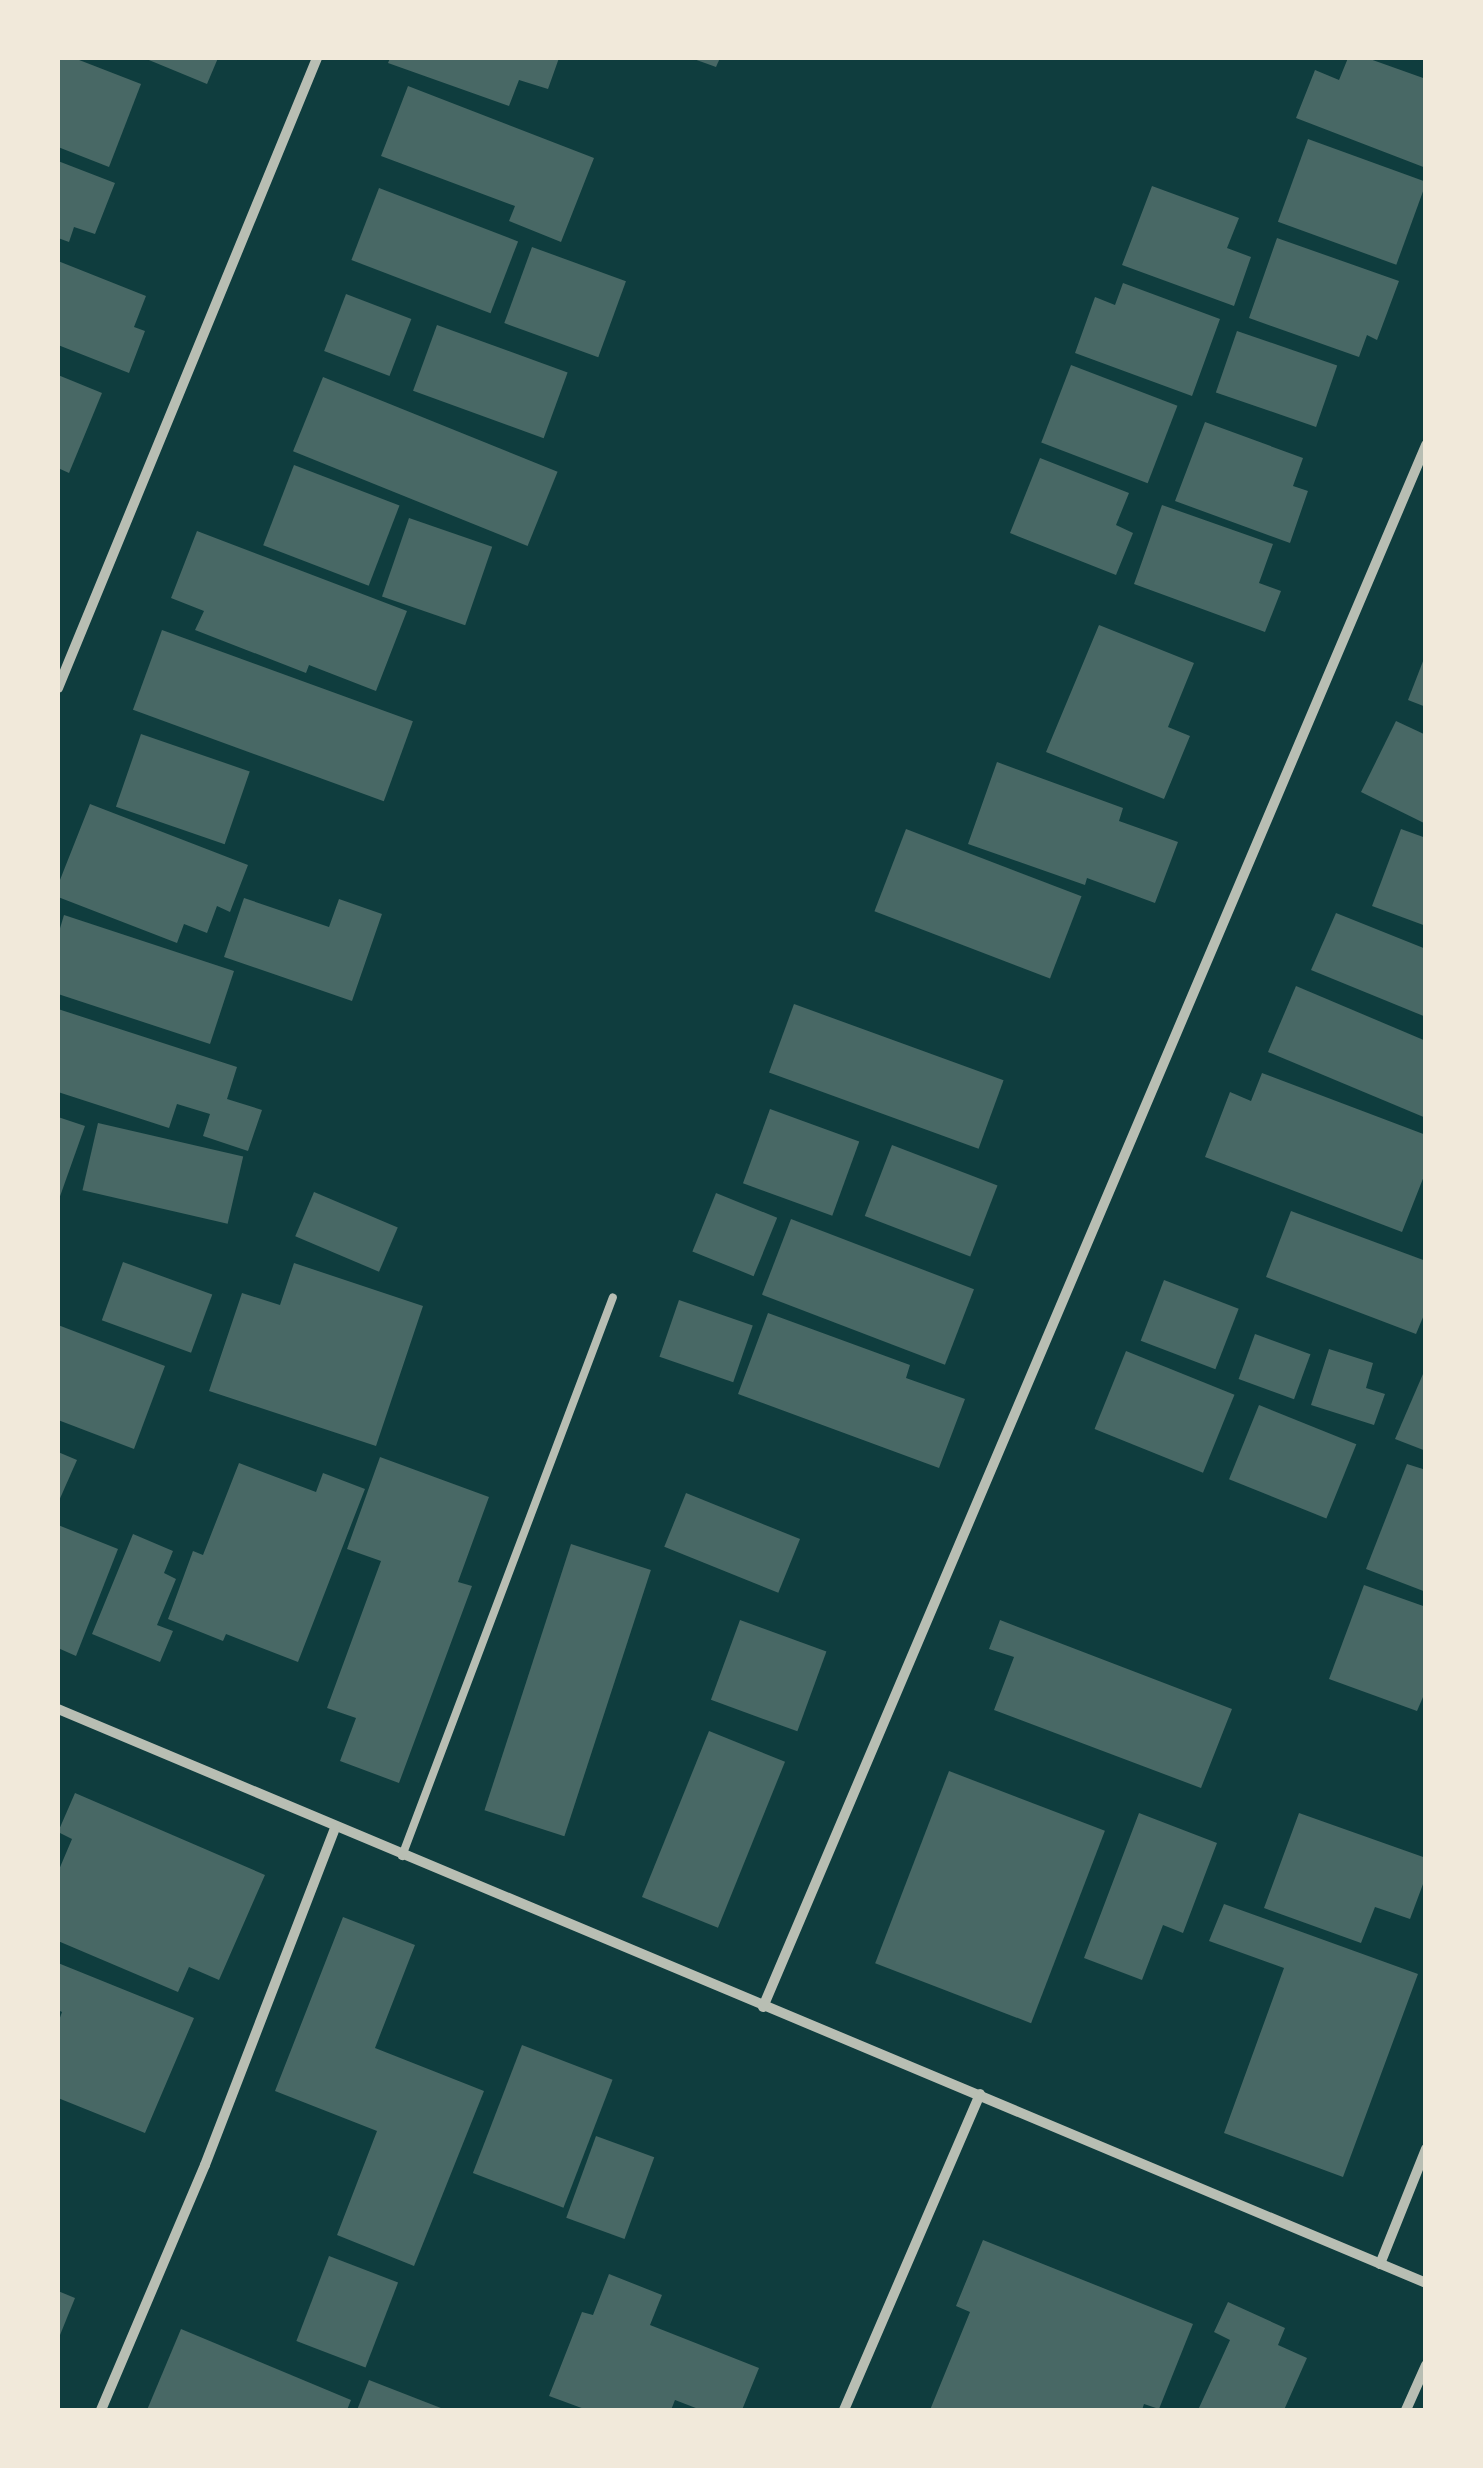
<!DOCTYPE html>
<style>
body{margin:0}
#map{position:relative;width:1483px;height:2468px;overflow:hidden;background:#0f3d3e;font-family:"DM Sans",sans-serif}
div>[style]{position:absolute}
.building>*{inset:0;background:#486865;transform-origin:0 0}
.service>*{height:8px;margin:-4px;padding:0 4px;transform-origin:4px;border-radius:4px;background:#b8beb3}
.minor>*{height:10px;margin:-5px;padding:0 5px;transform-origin:5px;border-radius:5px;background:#b8beb3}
span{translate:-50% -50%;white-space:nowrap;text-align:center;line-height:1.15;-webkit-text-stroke:10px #f1e9da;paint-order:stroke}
.frame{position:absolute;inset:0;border:60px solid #f1e9da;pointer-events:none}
</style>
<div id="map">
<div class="building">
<i style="clip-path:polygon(58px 58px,74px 58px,141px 84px,109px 167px,58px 147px)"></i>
<i style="clip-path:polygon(144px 58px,218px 58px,207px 84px)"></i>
<i style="clip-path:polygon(390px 58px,559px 58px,548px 89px,519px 80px,509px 106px,388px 63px)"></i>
<i style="clip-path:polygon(691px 58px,720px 58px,716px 67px)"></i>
<i style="clip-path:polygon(1348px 58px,1367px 58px,1426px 79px,1426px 168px,1296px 118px,1315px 70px,1339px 80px)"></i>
<i style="clip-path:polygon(408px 86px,594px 158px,561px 242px,509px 221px,515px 206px,381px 156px)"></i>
<i style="left:1308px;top:139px;width:126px;height:88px;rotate:20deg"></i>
<i style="clip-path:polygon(58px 161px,115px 183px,95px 234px,74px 227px,69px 242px,58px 238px)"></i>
<i style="clip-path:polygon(1152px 186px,1239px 218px,1227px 248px,1251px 257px,1234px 306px,1122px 265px)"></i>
<i style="left:379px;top:188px;width:149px;height:77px;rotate:21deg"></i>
<i style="clip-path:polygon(1277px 238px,1399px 281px,1377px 340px,1367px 335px,1359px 357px,1249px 318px)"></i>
<i style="left:532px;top:247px;width:100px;height:81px;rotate:20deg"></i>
<i style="clip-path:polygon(58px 261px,146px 296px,134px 327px,145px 331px,129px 373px,58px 345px)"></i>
<i style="clip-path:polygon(1123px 283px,1220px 319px,1192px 396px,1075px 353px,1095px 297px,1115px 305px)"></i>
<i style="left:346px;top:294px;width:70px;height:61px;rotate:21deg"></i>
<i style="left:437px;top:325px;width:139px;height:70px;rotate:20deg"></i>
<i style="left:1237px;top:331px;width:106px;height:65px;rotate:19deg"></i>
<i style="left:1071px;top:365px;width:114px;height:83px;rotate:21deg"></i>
<i style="clip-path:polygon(58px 375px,102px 393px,69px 473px,58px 468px)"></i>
<i style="left:323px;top:377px;width:253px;height:80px;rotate:22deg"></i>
<i style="clip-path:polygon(1205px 422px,1303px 458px,1293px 486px,1308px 491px,1290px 543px,1175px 501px)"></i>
<i style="clip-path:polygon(1040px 458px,1129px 493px,1116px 525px,1133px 533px,1116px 575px,1010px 533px)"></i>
<i style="left:294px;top:465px;width:113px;height:86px;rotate:21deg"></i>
<i style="clip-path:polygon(1162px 505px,1273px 544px,1259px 583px,1281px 591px,1265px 632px,1134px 584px)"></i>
<i style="left:409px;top:518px;width:88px;height:83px;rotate:19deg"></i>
<i style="clip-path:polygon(197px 531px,407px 611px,376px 691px,309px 665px,306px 673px,195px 630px,204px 611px,171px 598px)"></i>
<i style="clip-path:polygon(1099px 625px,1194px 663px,1168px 727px,1190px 736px,1164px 799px,1046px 752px)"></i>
<i style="left:162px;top:630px;width:267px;height:85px;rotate:20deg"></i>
<i style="clip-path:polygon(1425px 656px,1426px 657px,1426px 707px,1408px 700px)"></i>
<i style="clip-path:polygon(1396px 721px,1426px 735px,1426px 824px,1361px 792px)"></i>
<i style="left:141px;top:734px;width:115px;height:77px;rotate:19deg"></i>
<i style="clip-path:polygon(997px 762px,1123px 808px,1119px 821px,1178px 842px,1155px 903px,1087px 878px,1085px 885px,968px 844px)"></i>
<i style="clip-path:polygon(90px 804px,248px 865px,230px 912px,217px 906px,207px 933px,184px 924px,177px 943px,58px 897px,58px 885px)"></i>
<i style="left:906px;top:829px;width:188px;height:88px;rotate:21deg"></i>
<i style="clip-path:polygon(1401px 829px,1426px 838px,1426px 926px,1372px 906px)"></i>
<i style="clip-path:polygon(244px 898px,329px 927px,339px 899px,382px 914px,352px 1001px,224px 957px)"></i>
<i style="clip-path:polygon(1336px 913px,1426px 949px,1426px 1017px,1311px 970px)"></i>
<i style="clip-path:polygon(64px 915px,234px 971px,210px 1044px,58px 994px,58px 935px)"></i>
<i style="clip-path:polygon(1296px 986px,1426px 1041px,1426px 1118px,1268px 1052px)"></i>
<i style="left:794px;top:1004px;width:223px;height:73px;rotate:20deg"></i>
<i style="clip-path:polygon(58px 1009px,237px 1067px,227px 1099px,262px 1110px,248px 1151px,203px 1136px,210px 1114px,177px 1104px,169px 1128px,58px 1092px)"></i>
<i style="clip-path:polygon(1262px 1073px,1426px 1135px,1426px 1171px,1402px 1232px,1205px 1157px,1230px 1092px,1251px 1101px)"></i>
<i style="left:770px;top:1109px;width:95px;height:79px;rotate:20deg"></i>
<i style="clip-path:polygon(58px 1117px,85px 1126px,58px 1202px)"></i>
<i style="left:98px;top:1123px;width:149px;height:69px;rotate:13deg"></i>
<i style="left:892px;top:1145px;width:113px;height:76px;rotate:21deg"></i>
<i style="left:314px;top:1192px;width:91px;height:48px;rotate:23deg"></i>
<i style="left:716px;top:1193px;width:66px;height:63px;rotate:22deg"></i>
<i style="clip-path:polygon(1291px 1211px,1426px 1261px,1426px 1310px,1416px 1334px,1266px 1277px)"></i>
<i style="left:791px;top:1219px;width:196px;height:81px;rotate:21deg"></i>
<i style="left:123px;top:1262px;width:95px;height:62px;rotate:20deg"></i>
<i style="clip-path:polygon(294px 1263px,423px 1306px,376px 1446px,209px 1391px,242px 1293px,280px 1305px)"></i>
<i style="left:1164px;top:1280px;width:80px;height:65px;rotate:21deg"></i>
<i style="left:679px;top:1300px;width:78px;height:60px;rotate:19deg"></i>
<i style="clip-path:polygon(768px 1313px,910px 1365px,906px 1378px,965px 1399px,939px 1468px,738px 1394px)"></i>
<i style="clip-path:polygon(58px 1325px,165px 1366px,134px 1449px,58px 1420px)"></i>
<i style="left:1255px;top:1334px;width:59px;height:48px;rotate:20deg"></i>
<i style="clip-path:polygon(1329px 1349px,1373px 1363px,1366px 1388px,1385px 1394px,1374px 1425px,1311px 1405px)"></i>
<i style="left:1126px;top:1351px;width:117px;height:84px;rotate:22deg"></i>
<i style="clip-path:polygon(1426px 1367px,1426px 1451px,1395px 1439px)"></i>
<i style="left:1259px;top:1405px;width:105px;height:80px;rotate:22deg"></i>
<i style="clip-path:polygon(58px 1452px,77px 1460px,58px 1503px)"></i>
<i style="clip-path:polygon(380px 1457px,489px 1497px,458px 1582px,472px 1586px,399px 1783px,340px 1761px,356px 1718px,327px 1708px,381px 1561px,347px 1549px)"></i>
<i style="clip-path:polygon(239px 1463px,316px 1492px,323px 1473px,365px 1489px,298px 1662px,226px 1634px,223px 1641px,168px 1619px,193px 1551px,203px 1555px)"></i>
<i style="clip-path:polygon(1407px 1464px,1426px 1470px,1426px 1592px,1366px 1569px)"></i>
<i style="left:686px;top:1493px;width:123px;height:58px;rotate:22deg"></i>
<i style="clip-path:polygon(58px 1525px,118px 1549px,76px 1656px,58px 1648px)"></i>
<i style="clip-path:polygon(133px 1534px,173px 1551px,164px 1573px,176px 1579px,157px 1625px,173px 1631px,160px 1662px,92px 1634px)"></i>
<i style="left:571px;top:1544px;width:84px;height:280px;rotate:18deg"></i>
<i style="clip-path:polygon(1364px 1585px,1426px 1607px,1426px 1690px,1417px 1711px,1329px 1679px)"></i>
<i style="left:740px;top:1620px;width:92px;height:85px;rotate:20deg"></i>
<i style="clip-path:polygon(1000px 1620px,1232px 1709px,1201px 1788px,994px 1710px,1014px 1657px,989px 1649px)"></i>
<i style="left:709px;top:1731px;width:82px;height:179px;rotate:22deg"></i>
<i style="left:949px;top:1771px;width:167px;height:206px;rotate:21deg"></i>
<i style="clip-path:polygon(75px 1793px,265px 1875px,219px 1980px,189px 1967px,178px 1992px,58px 1941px,58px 1872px,72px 1839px,58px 1832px)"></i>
<i style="clip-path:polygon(1139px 1813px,1217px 1843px,1183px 1933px,1163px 1925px,1142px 1980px,1084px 1958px)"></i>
<i style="clip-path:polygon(1299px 1813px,1426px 1858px,1426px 1876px,1410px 1919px,1375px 1907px,1361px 1943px,1264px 1908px)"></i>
<i style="clip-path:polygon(1224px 1904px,1418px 1974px,1343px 2177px,1224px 2133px,1284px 1968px,1209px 1941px)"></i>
<i style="clip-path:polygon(343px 1917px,415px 1945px,375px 2048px,484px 2091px,414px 2266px,337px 2235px,377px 2131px,275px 2091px)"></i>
<i style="clip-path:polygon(58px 1963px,194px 2018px,145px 2133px,58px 2098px,58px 2023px,62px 2012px,58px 2010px)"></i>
<i style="left:522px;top:2045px;width:97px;height:137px;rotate:21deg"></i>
<i style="left:596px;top:2136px;width:62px;height:87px;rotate:20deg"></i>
<i style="clip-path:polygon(983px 2240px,1193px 2324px,1159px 2409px,1144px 2404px,1142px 2410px,930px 2410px,970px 2312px,956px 2306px)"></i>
<i style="left:329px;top:2256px;width:74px;height:91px;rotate:21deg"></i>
<i style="clip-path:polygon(609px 2274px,662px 2295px,650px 2325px,759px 2368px,742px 2410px,701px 2410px,675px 2400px,671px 2410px,587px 2410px,549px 2396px,582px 2312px,593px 2315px)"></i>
<i style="clip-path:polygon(58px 2291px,75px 2298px,58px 2340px)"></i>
<i style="clip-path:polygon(1228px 2302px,1285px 2328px,1278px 2345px,1307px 2358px,1284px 2410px,1198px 2410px,1230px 2340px,1214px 2332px)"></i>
<i style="clip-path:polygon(181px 2329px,351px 2400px,347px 2410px,147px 2410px)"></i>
<i style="clip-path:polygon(369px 2380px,446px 2410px,357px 2410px)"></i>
</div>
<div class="service">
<i style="left:402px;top:1856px;width:597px;rotate:-69.32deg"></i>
</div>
<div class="minor">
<i style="left:58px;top:688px;width:681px;rotate:-67.65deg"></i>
<i style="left:58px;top:1709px;width:1484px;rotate:22.76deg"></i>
<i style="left:763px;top:2007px;width:1697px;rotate:-67deg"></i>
<i style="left:1380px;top:2264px;width:124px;rotate:-68.2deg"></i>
<i style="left:101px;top:2410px;width:266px;rotate:-67deg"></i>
<i style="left:205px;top:2165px;width:361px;rotate:-68.9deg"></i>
<i style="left:844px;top:2410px;width:344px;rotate:-66.7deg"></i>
<i style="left:1406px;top:2410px;width:49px;rotate:-66deg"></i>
</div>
<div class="frame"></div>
</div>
